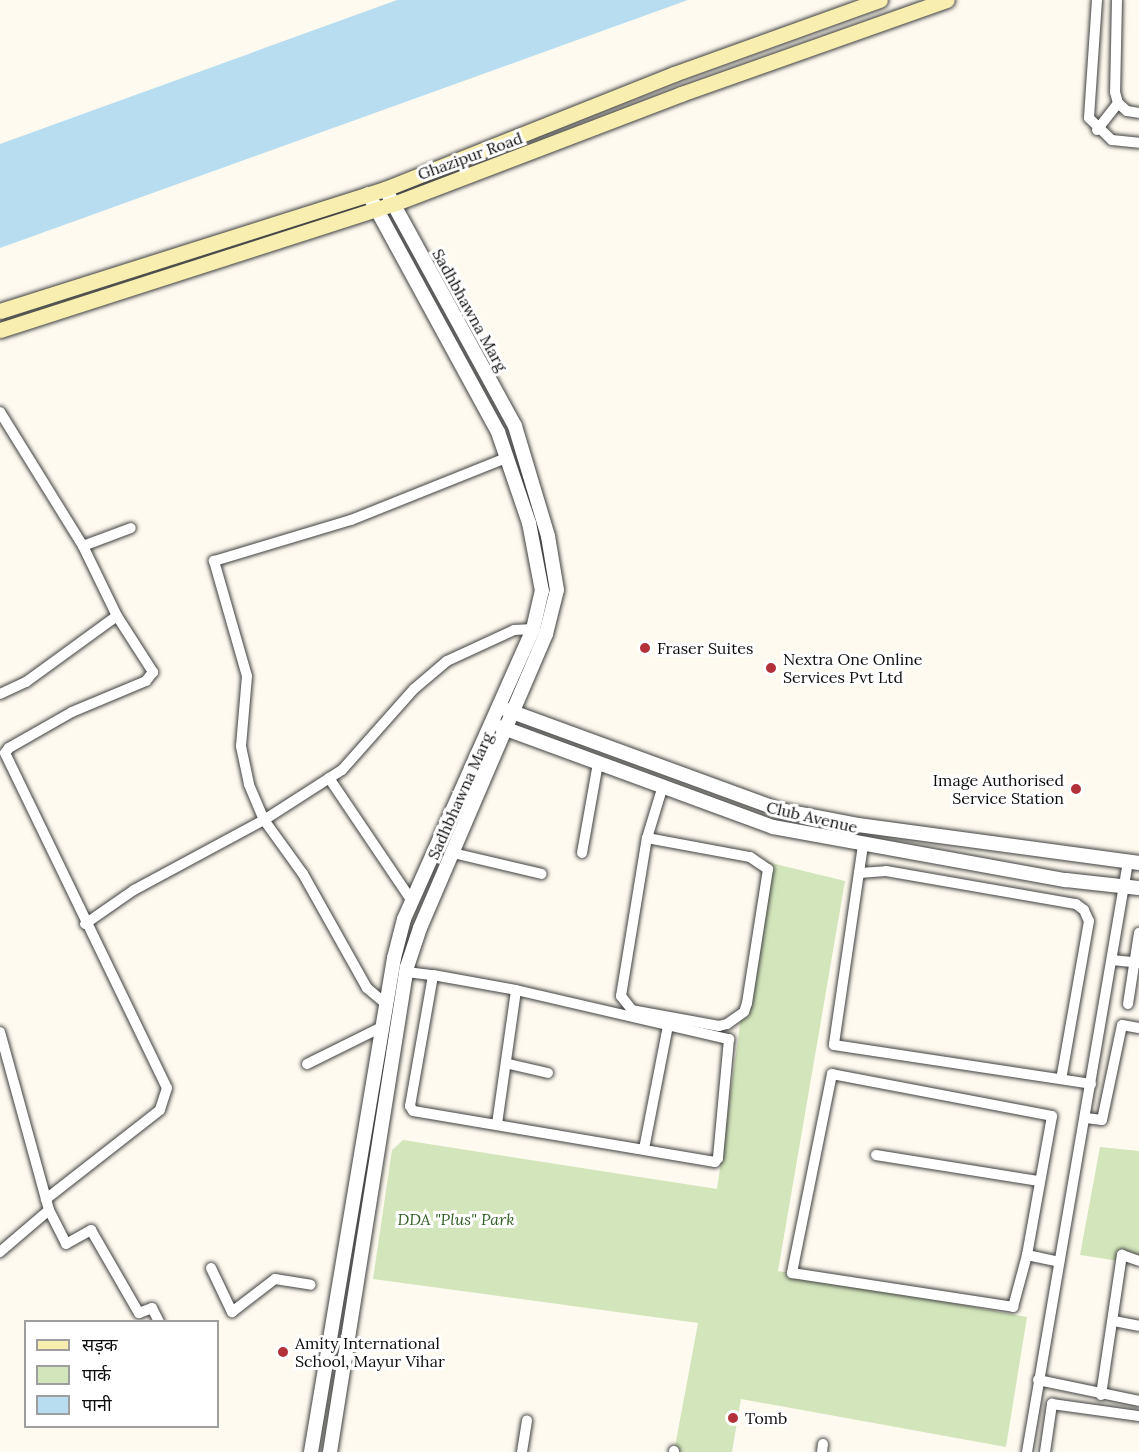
<!DOCTYPE html>
<meta charset="utf-8">
<style>
body{margin:0}
#map{position:relative;width:1139px;height:1452px;overflow:hidden;background:#fefaef;font-family:Lora,"Noto Sans Devanagari",serif}
div>[style]{position:absolute}
.green>*{inset:0;background:#d3e6bb}
.water>*{inset:0;background:#b8ddf1}
.roads{filter:drop-shadow(0 0 2px #404040) drop-shadow(0 0 2px #404040)}
.minor>*{height:10px;margin:-5px;padding:0 5px;transform-origin:5px;border-radius:5px;background:#fff}
.tertiary>*{height:14px;margin:-7px;padding:0 7px;transform-origin:7px;border-radius:7px;background:#fff}
.secondary>*{height:15px;margin:-7.5px;padding:0 7.5px;transform-origin:7.5px;border-radius:7.5px;background:#f8eeaf}
.dots>*{width:16px;height:16px;translate:-50% -50%;box-sizing:border-box;border:3px solid #fff;border-radius:50%}
span{translate:-50% -50%;white-space:nowrap;text-align:center;line-height:1.15;-webkit-text-stroke:6px #fff;paint-order:stroke}
.street-label{font-size:16px;color:#0d0d0d}
.poi-label{font-size:16px;color:#0d0d0d}
.left{translate:0 -50%;text-align:left}
.right{translate:-100% -50%;text-align:right}
.park-label{font-size:16px;color:#316023;font-style:italic}
.legend{position:absolute;left:24px;top:1320px;width:195px;height:108px;box-sizing:border-box;background:#fff;border:2px solid #9e9e9e;margin:0;padding:8px 10px;list-style:none;font-size:18px;color:#0d0d0d}
.legend li{display:flex;align-items:center;gap:12px;height:30px}
.legend b{width:30px;border:2px solid #9e9e9e}
</style>
<div id="map">
<div class="green">
<i style="clip-path:polygon(763px 861px,845px 881px,778px 1271px,1027px 1317px,1006px 1447px,741px 1399px,732px 1452px,674px 1452px,698px 1323px,373px 1279px,392px 1150px,403px 1140px,717px 1189px)"></i>
<i style="clip-path:polygon(1100px 1147px,1139px 1151px,1139px 1264px,1080px 1255px)"></i>
</div>
<div class="water">
<i style="clip-path:polygon(397px 0,688px 0,0 248px,0 144px)"></i>
</div>
<div class="roads">
<div class="minor">
<i style="left:1097px;top:0;width:118px;rotate:93.9deg"></i>
<i style="left:1089px;top:118px;width:32px;rotate:44deg"></i>
<i style="left:1112px;top:140px;width:27px;rotate:6deg"></i>
<i style="left:1117px;top:0;width:92px;rotate:91.2deg"></i>
<i style="left:1115px;top:92px;width:11px;rotate:75deg"></i>
<i style="left:1118px;top:103px;width:12px;rotate:42deg"></i>
<i style="left:1127px;top:111px;width:12px;rotate:9deg"></i>
<i style="left:1097px;top:130px;width:34px;rotate:-52deg"></i>
<i style="left:0;top:412px;width:158px;rotate:58.2deg"></i>
<i style="left:83px;top:546px;width:78px;rotate:64.1deg"></i>
<i style="left:117px;top:616px;width:67px;rotate:57.3deg"></i>
<i style="left:153px;top:672px;width:11px;rotate:128deg"></i>
<i style="left:146px;top:681px;width:80px;rotate:157.3deg"></i>
<i style="left:72px;top:712px;width:73px;rotate:150.3deg"></i>
<i style="left:9px;top:748px;width:6px;rotate:129deg"></i>
<i style="left:5px;top:753px;width:372px;rotate:64.2deg"></i>
<i style="left:167px;top:1088px;width:23px;rotate:108deg"></i>
<i style="left:160px;top:1110px;width:145px;rotate:142deg"></i>
<i style="left:83px;top:546px;width:51px;rotate:-20.6deg"></i>
<i style="left:0;top:694px;width:29px;rotate:-25deg"></i>
<i style="left:26px;top:682px;width:112px;rotate:-36deg"></i>
<i style="left:329px;top:778px;width:148px;rotate:56deg"></i>
<i style="left:647px;top:838px;width:105px;rotate:10.5deg"></i>
<i style="left:750px;top:857px;width:22px;rotate:34deg"></i>
<i style="left:768px;top:869px;width:136px;rotate:98.9deg"></i>
<i style="left:747px;top:1003px;width:9px;rotate:108deg"></i>
<i style="left:744px;top:1012px;width:21px;rotate:145deg"></i>
<i style="left:727px;top:1024px;width:8px;rotate:166deg"></i>
<i style="left:719px;top:1026px;width:88px;rotate:-169.6deg"></i>
<i style="left:632px;top:1010px;width:18px;rotate:-128deg"></i>
<i style="left:621px;top:996px;width:160px;rotate:-80.7deg"></i>
<i style="left:647px;top:838px;width:51px;rotate:-73deg"></i>
<i style="left:863px;top:845px;width:202px;rotate:98.3deg"></i>
<i style="left:834px;top:1045px;width:260px;rotate:8.6deg"></i>
<i style="left:453px;top:853px;width:91px;rotate:13.3deg"></i>
<i style="left:582px;top:853px;width:91px;rotate:-79.9deg"></i>
<i style="left:859px;top:873px;width:27px;rotate:-4deg"></i>
<i style="left:886px;top:871px;width:193px;rotate:9.9deg"></i>
<i style="left:1076px;top:904px;width:10px;rotate:37deg"></i>
<i style="left:1084px;top:910px;width:12px;rotate:66deg"></i>
<i style="left:1089px;top:921px;width:160px;rotate:100deg"></i>
<i style="left:85px;top:924px;width:60px;rotate:-34.8deg"></i>
<i style="left:134px;top:890px;width:148px;rotate:-28.3deg"></i>
<i style="left:264px;top:820px;width:93px;rotate:-32.7deg"></i>
<i style="left:342px;top:770px;width:108px;rotate:-48.4deg"></i>
<i style="left:414px;top:689px;width:43px;rotate:-40.3deg"></i>
<i style="left:447px;top:661px;width:74px;rotate:-24.8deg"></i>
<i style="left:514px;top:630px;width:19px;rotate:-3deg"></i>
<i style="left:1112px;top:960px;width:27px;rotate:6deg"></i>
<i style="left:407px;top:972px;width:26px;rotate:7deg"></i>
<i style="left:433px;top:975px;width:84px;rotate:10.2deg"></i>
<i style="left:516px;top:990px;width:219px;rotate:13deg"></i>
<i style="left:729px;top:1039px;width:120px;rotate:95.3deg"></i>
<i style="left:718px;top:1158px;width:5px;rotate:127deg"></i>
<i style="left:715px;top:1162px;width:306px;rotate:-170.4deg"></i>
<i style="left:413px;top:1111px;width:6px;rotate:-121deg"></i>
<i style="left:410px;top:1106px;width:133px;rotate:-80deg"></i>
<i style="left:386px;top:1004px;width:25px;rotate:-140deg"></i>
<i style="left:367px;top:988px;width:131px;rotate:-119.3deg"></i>
<i style="left:303px;top:874px;width:67px;rotate:-125.8deg"></i>
<i style="left:264px;top:820px;width:39px;rotate:-113deg"></i>
<i style="left:249px;top:784px;width:39px;rotate:-102deg"></i>
<i style="left:241px;top:746px;width:70px;rotate:-85.1deg"></i>
<i style="left:247px;top:676px;width:120px;rotate:-106deg"></i>
<i style="left:214px;top:561px;width:143px;rotate:-16.7deg"></i>
<i style="left:351px;top:520px;width:167px;rotate:-21.8deg"></i>
<i style="left:1128px;top:1004px;width:72px;rotate:-81.2deg"></i>
<i style="left:0;top:1032px;width:185px;rotate:74.6deg"></i>
<i style="left:49px;top:1210px;width:65px;rotate:139.4deg"></i>
<i style="left:307px;top:1064px;width:84px;rotate:-26.3deg"></i>
<i style="left:509px;top:1064px;width:40px;rotate:13deg"></i>
<i style="left:1086px;top:1118px;width:16px;rotate:7deg"></i>
<i style="left:1102px;top:1120px;width:97px;rotate:-78.1deg"></i>
<i style="left:1122px;top:1025px;width:17px;rotate:10deg"></i>
<i style="left:497px;top:1124px;width:135px;rotate:-81.9deg"></i>
<i style="left:644px;top:1149px;width:125px;rotate:-79deg"></i>
<i style="left:876px;top:1155px;width:165px;rotate:9.1deg"></i>
<i style="left:49px;top:1210px;width:38px;rotate:63deg"></i>
<i style="left:66px;top:1244px;width:29px;rotate:-29deg"></i>
<i style="left:91px;top:1230px;width:96px;rotate:60deg"></i>
<i style="left:139px;top:1313px;width:14px;rotate:-21deg"></i>
<i style="left:152px;top:1308px;width:16px;rotate:63deg"></i>
<i style="left:1027px;top:1255px;width:141px;rotate:-79.8deg"></i>
<i style="left:1052px;top:1116px;width:224px;rotate:-169.2deg"></i>
<i style="left:832px;top:1074px;width:203px;rotate:101.4deg"></i>
<i style="left:792px;top:1273px;width:224px;rotate:8.7deg"></i>
<i style="left:1013px;top:1307px;width:54px;rotate:-74.9deg"></i>
<i style="left:1027px;top:1255px;width:33px;rotate:12deg"></i>
<i style="left:211px;top:1268px;width:49px;rotate:64.5deg"></i>
<i style="left:232px;top:1312px;width:54px;rotate:-37.5deg"></i>
<i style="left:275px;top:1279px;width:36px;rotate:9deg"></i>
<i style="left:1114px;top:1321px;width:25px;rotate:11deg"></i>
<i style="left:1038px;top:1380px;width:103px;rotate:11.7deg"></i>
<i style="left:1101px;top:1395px;width:142px;rotate:-81.5deg"></i>
<i style="left:1122px;top:1255px;width:18px;rotate:19deg"></i>
<i style="left:522px;top:1452px;width:32px;rotate:-81deg"></i>
<i style="left:674px;top:1452px;width:1px;rotate:-90deg"></i>
<i style="left:822px;top:1452px;width:8px;rotate:-83deg"></i>
<i style="left:1027px;top:1452px;width:599px;rotate:-80.29deg"></i>
<i style="left:1045px;top:1452px;width:49px;rotate:-81.7deg"></i>
<i style="left:1052px;top:1404px;width:88px;rotate:7.9deg"></i>
</div>
<div class="tertiary">
<i style="left:507px;top:710px;width:292px;rotate:20.1deg"></i>
<i style="left:781px;top:810px;width:78px;rotate:11deg"></i>
<i style="left:858px;top:825px;width:284px;rotate:7.7deg"></i>
<i style="left:501px;top:727px;width:290px;rotate:20.2deg"></i>
<i style="left:773px;top:827px;width:298px;rotate:10.3deg"></i>
<i style="left:1066px;top:880px;width:73px;rotate:6.3deg"></i>
<i style="left:311px;top:1452px;width:501px;rotate:-80.46deg"></i>
<i style="left:394px;top:958px;width:40px;rotate:-75.6deg"></i>
<i style="left:404px;top:919px;width:317px;rotate:-66deg"></i>
<i style="left:533px;top:629px;width:39px;rotate:-77deg"></i>
<i style="left:542px;top:591px;width:69px;rotate:-100.8deg"></i>
<i style="left:529px;top:523px;width:96px;rotate:-108.8deg"></i>
<i style="left:498px;top:432px;width:271px;rotate:-118.6deg"></i>
<i style="left:330px;top:1452px;width:491px;rotate:-81deg"></i>
<i style="left:407px;top:967px;width:41px;rotate:-71.6deg"></i>
<i style="left:420px;top:928px;width:320px;rotate:-66.8deg"></i>
<i style="left:546px;top:634px;width:45px;rotate:-76deg"></i>
<i style="left:557px;top:590px;width:55px;rotate:-99.5deg"></i>
<i style="left:548px;top:536px;width:115px;rotate:-106.7deg"></i>
<i style="left:515px;top:426px;width:270px;rotate:-118.7deg"></i>
</div>
<div class="secondary">
<i style="left:0;top:311px;width:404px;rotate:-17.6deg"></i>
<i style="left:385px;top:189px;width:311px;rotate:-21.7deg"></i>
<i style="left:674px;top:74px;width:219px;rotate:-19.8deg"></i>
<i style="left:0;top:330px;width:413px;rotate:-17.8deg"></i>
<i style="left:393px;top:204px;width:308px;rotate:-20.9deg"></i>
<i style="left:681px;top:94px;width:282px;rotate:-19.5deg"></i>
</div>
</div>
<div class="dots">
<i style="left:645px;top:648px;background:#b2313b"></i>
<i style="left:771px;top:668px;background:#b2313b"></i>
<i style="left:1076px;top:789px;background:#b2313b"></i>
<i style="left:283px;top:1352px;background:#b2313b"></i>
<i style="left:733px;top:1418px;background:#b2313b"></i>
</div>
<div class="street-label">
<span style="left:470px;top:156px;rotate:-20deg">Ghazipur Road</span>
<span style="left:470px;top:310px;rotate:61deg">Sadhbhawna Marg</span>
<span style="left:460px;top:796px;rotate:-66deg">Sadhbhawna Marg</span>
<span style="left:812px;top:817px;rotate:13deg">Club Avenue</span>
</div>
<div class="poi-label">
<span class="left" style="left:657px;top:648px">Fraser Suites</span>
<span class="left" style="left:783px;top:668px">Nextra One Online<br>Services Pvt Ltd</span>
<span class="right" style="left:1064px;top:789px">Image Authorised<br>Service Station</span>
<span class="left" style="left:295px;top:1352px">Amity International<br>School, Mayur Vihar</span>
<span class="left" style="left:745px;top:1418px">Tomb</span>
</div>
<div class="park-label">
<span style="left:456px;top:1219px">DDA "Plus" Park</span>
</div>
<ul class="legend">
<li><b style="height:8px;background:#f8eeaf"></b>सड़क</li>
<li><b style="height:16px;background:#d3e6bb"></b>पार्क</li>
<li><b style="height:16px;background:#b8ddf1"></b>पानी</li>
</ul>
</div>
